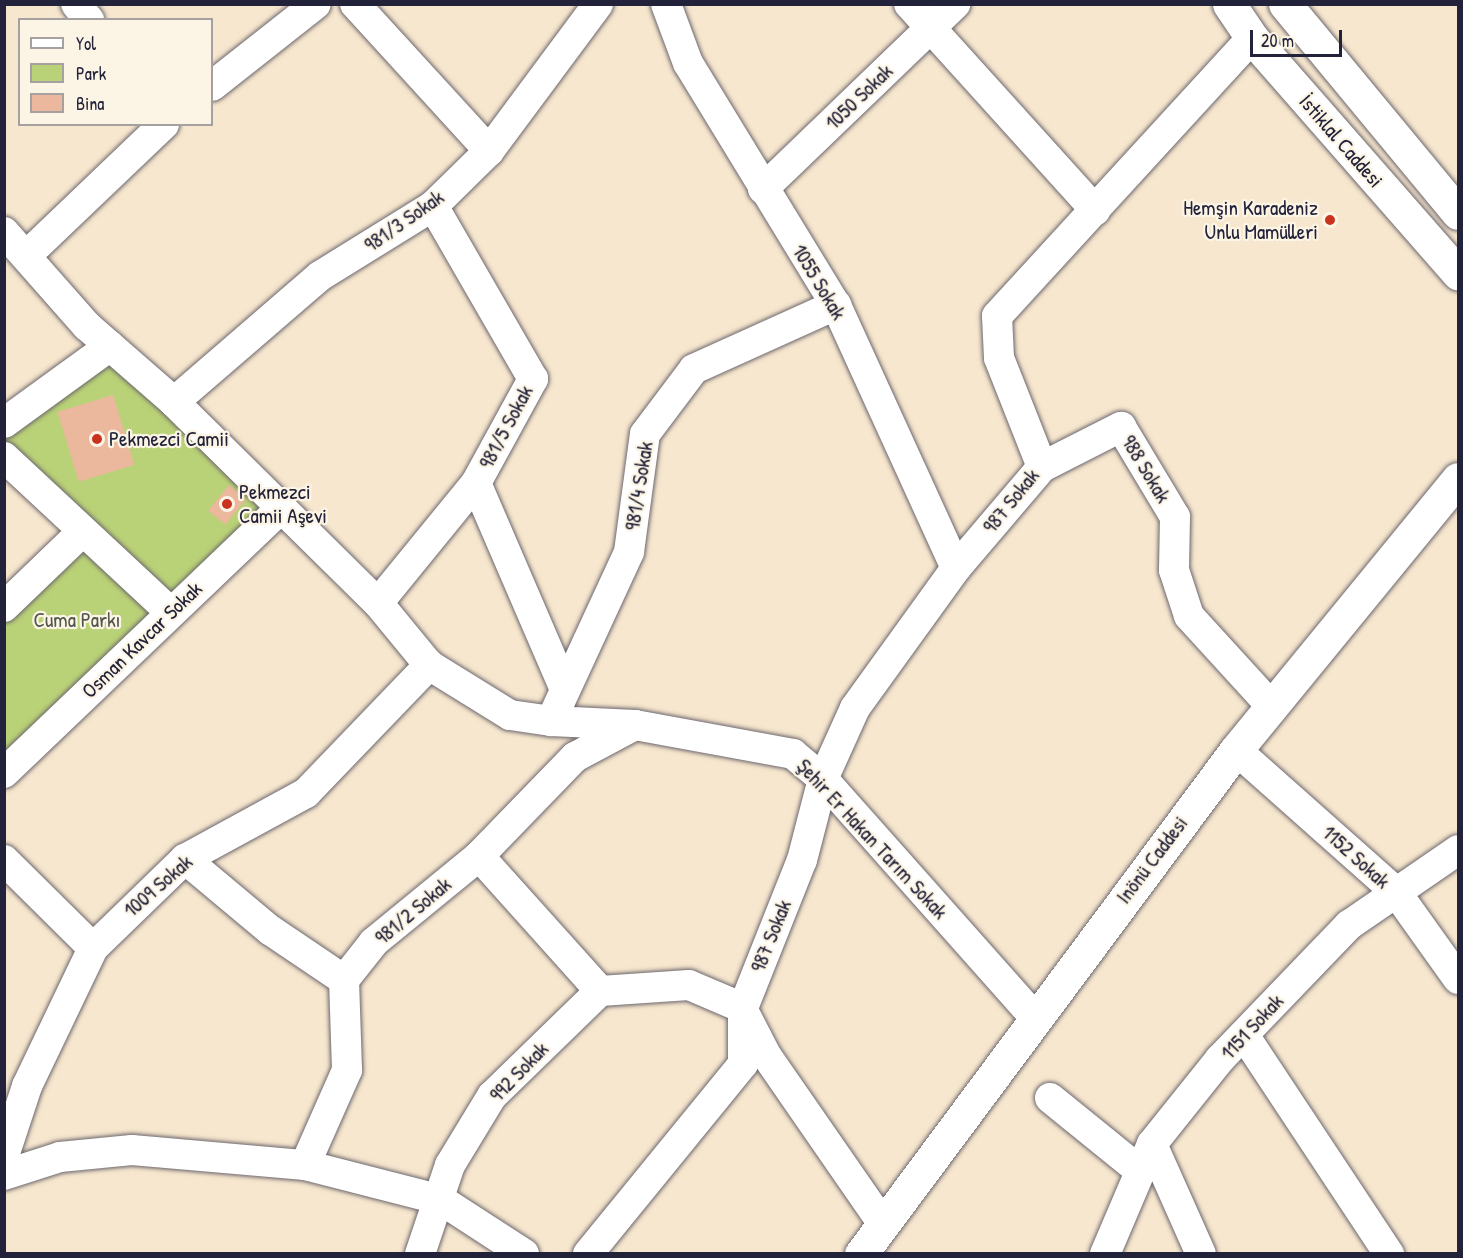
<!DOCTYPE html>
<meta charset="utf-8">
<style>
body{margin:0}
#map{position:relative;width:1463px;height:1258px;overflow:hidden;background:#f7e7ce;font-family:"Patrick Hand",sans-serif}
div>[style]{position:absolute}
.green>*{inset:0;background:#bad277}
.building>*{inset:0;background:#ebb79d;transform-origin:0 0}
.roads{filter:drop-shadow(0 0 2px #6d676e) drop-shadow(0 0 2px #6d676e)}
.street>*{height:30px;margin:-15px;padding:0 15px;transform-origin:15px;border-radius:15px;background:#fff}
.secondary>*{height:33px;margin:-16.5px;padding:0 16.5px;transform-origin:16.5px;border-radius:16.5px;background:#fff}
.dots>*{width:16px;height:16px;translate:-50% -50%;box-sizing:border-box;border:3px solid #fcf5e5;border-radius:50%}
span{translate:-50% -50%;white-space:nowrap;text-align:center;line-height:1.15;-webkit-text-stroke:4.5px #fcf5e5;paint-order:stroke}
.street-label{font-size:21px;color:#22223b}
.poi-label{font-size:21px;color:#22223b}
.right{translate:-100% -50%;text-align:right}
.left{translate:0 -50%;text-align:left}
.park-label{font-size:21px;color:#50574d}
.frame{position:absolute;inset:0;border:6px solid #22223b;pointer-events:none}
.legend{position:absolute;left:18px;top:18px;width:195px;height:108px;box-sizing:border-box;background:#fcf5e5;border:2px solid #a5a1a1;margin:0;padding:8px 10px;list-style:none;font-size:18px;color:#22223b}
.legend li{display:flex;align-items:center;gap:12px;height:30px}
.legend b{width:30px;border:2px solid #a5a1a1}
.scale{position:absolute;left:1250px;top:30px;width:92px;height:27px;box-sizing:border-box;border:3px solid #22223b;border-top:0;padding-left:8px;font-size:18px;line-height:21px;white-space:nowrap;color:#22223b;-webkit-text-stroke:4px #fcf5e5;paint-order:stroke}
</style>
<div id="map">
<div class="green">
<i style="clip-path:polygon(110px 346px,281px 508px,5px 773px,5px 607px,82px 532px,5px 457px,5px 423px)"></i>
</div>
<div class="building">
<i style="left:113px;top:395px;width:73px;height:58px;rotate:73deg"></i>
<i style="left:229px;top:485px;width:22px;height:33px;rotate:39deg"></i>
</div>
<div class="roads">
<div class="street">
<i style="left:76px;top:4px;width:21px;rotate:51deg"></i>
<i style="left:355px;top:4px;width:199px;rotate:47.6deg"></i>
<i style="left:666px;top:4px;width:63px;rotate:69.6deg"></i>
<i style="left:688px;top:63px;width:284px;rotate:58.6deg"></i>
<i style="left:836px;top:305px;width:289px;rotate:65.5deg"></i>
<i style="left:909px;top:4px;width:278px;rotate:47.9deg"></i>
<i style="left:212px;top:86px;width:132px;rotate:-38.3deg"></i>
<i style="left:763px;top:189px;width:267px;rotate:-43.9deg"></i>
<i style="left:4px;top:232px;width:125px;rotate:48.6deg"></i>
<i style="left:87px;top:326px;width:116px;rotate:41.1deg"></i>
<i style="left:174px;top:402px;width:286px;rotate:44.6deg"></i>
<i style="left:378px;top:603px;width:80px;rotate:50.6deg"></i>
<i style="left:429px;top:665px;width:95px;rotate:31.7deg"></i>
<i style="left:510px;top:715px;width:41px;rotate:8.3deg"></i>
<i style="left:551px;top:721px;width:84px;rotate:2.7deg"></i>
<i style="left:635px;top:725px;width:161px;rotate:10.4deg"></i>
<i style="left:793px;top:754px;width:39px;rotate:40deg"></i>
<i style="left:823px;top:779px;width:318px;rotate:48.4deg"></i>
<i style="left:26px;top:256px;width:191px;rotate:-43.7deg"></i>
<i style="left:174px;top:402px;width:193px;rotate:-40.8deg"></i>
<i style="left:320px;top:276px;width:133px;rotate:-31.8deg"></i>
<i style="left:433px;top:206px;width:78px;rotate:-44.5deg"></i>
<i style="left:489px;top:151px;width:183px;rotate:-53.4deg"></i>
<i style="left:4px;top:423px;width:131px;rotate:-36deg"></i>
<i style="left:4px;top:457px;width:227px;rotate:43deg"></i>
<i style="left:1042px;top:467px;width:89px;rotate:-26.9deg"></i>
<i style="left:1121px;top:427px;width:105px;rotate:59deg"></i>
<i style="left:1175px;top:517px;width:53px;rotate:91.1deg"></i>
<i style="left:1174px;top:570px;width:48px;rotate:71.9deg"></i>
<i style="left:1189px;top:616px;width:123px;rotate:47.6deg"></i>
<i style="left:476px;top:483px;width:225px;rotate:66.7deg"></i>
<i style="left:378px;top:603px;width:155px;rotate:-50.8deg"></i>
<i style="left:476px;top:483px;width:119px;rotate:-61.3deg"></i>
<i style="left:533px;top:379px;width:200px;rotate:-120deg"></i>
<i style="left:4px;top:607px;width:108px;rotate:-43.9deg"></i>
<i style="left:551px;top:721px;width:186px;rotate:-65.2deg"></i>
<i style="left:629px;top:552px;width:119px;rotate:-82.3deg"></i>
<i style="left:645px;top:434px;width:81px;rotate:-53deg"></i>
<i style="left:694px;top:369px;width:156px;rotate:-24.3deg"></i>
<i style="left:1236px;top:750px;width:214px;rotate:41.6deg"></i>
<i style="left:1396px;top:892px;width:107px;rotate:54.5deg"></i>
<i style="left:4px;top:773px;width:383px;rotate:-43.7deg"></i>
<i style="left:479px;top:856px;width:181px;rotate:48.1deg"></i>
<i style="left:185px;top:859px;width:111px;rotate:39.9deg"></i>
<i style="left:270px;top:930px;width:89px;rotate:34deg"></i>
<i style="left:4px;top:860px;width:125px;rotate:44.7deg"></i>
<i style="left:745px;top:1014px;width:46px;rotate:62.9deg"></i>
<i style="left:766px;top:1055px;width:206px;rotate:55.3deg"></i>
<i style="left:1244px;top:1035px;width:263px;rotate:56.5deg"></i>
<i style="left:1050px;top:1098px;width:116px;rotate:39deg"></i>
<i style="left:1152px;top:1144px;width:120px;rotate:66deg"></i>
<i style="left:4px;top:1156px;width:74px;rotate:-71.8deg"></i>
<i style="left:27px;top:1086px;width:153px;rotate:-64.4deg"></i>
<i style="left:93px;top:948px;width:128px;rotate:-44.1deg"></i>
<i style="left:185px;top:859px;width:138px;rotate:-28.6deg"></i>
<i style="left:306px;top:793px;width:178px;rotate:-46.1deg"></i>
<i style="left:305px;top:1165px;width:104px;rotate:-66.1deg"></i>
<i style="left:347px;top:1070px;width:90px;rotate:-91.9deg"></i>
<i style="left:344px;top:980px;width:48px;rotate:-51.7deg"></i>
<i style="left:374px;top:942px;width:136px;rotate:-39.3deg"></i>
<i style="left:479px;top:856px;width:138px;rotate:-45.9deg"></i>
<i style="left:575px;top:757px;width:68px;rotate:-28.1deg"></i>
<i style="left:4px;top:1175px;width:59px;rotate:-17.8deg"></i>
<i style="left:60px;top:1157px;width:72px;rotate:-5.6deg"></i>
<i style="left:132px;top:1150px;width:174px;rotate:5deg"></i>
<i style="left:305px;top:1165px;width:140px;rotate:14.4deg"></i>
<i style="left:441px;top:1200px;width:99px;rotate:33deg"></i>
<i style="left:420px;top:1254px;width:94px;rotate:-71.4deg"></i>
<i style="left:450px;top:1165px;width:81px;rotate:-58.7deg"></i>
<i style="left:492px;top:1096px;width:151px;rotate:-44.2deg"></i>
<i style="left:600px;top:991px;width:89px;rotate:-3.9deg"></i>
<i style="left:689px;top:985px;width:59px;rotate:23.1deg"></i>
<i style="left:588px;top:1254px;width:245px;rotate:-50.8deg"></i>
<i style="left:743px;top:1064px;width:56px;rotate:-90deg"></i>
<i style="left:743px;top:1008px;width:159px;rotate:-68.3deg"></i>
<i style="left:802px;top:860px;width:84px;rotate:-75.5deg"></i>
<i style="left:823px;top:779px;width:78px;rotate:-65.7deg"></i>
<i style="left:855px;top:708px;width:173px;rotate:-54.2deg"></i>
<i style="left:956px;top:568px;width:133px;rotate:-49.6deg"></i>
<i style="left:1042px;top:467px;width:117px;rotate:-111.5deg"></i>
<i style="left:999px;top:358px;width:42px;rotate:-92.7deg"></i>
<i style="left:997px;top:316px;width:377px;rotate:-47.5deg"></i>
<i style="left:1105px;top:1254px;width:120px;rotate:-66.9deg"></i>
<i style="left:1152px;top:1144px;width:109px;rotate:-51.3deg"></i>
<i style="left:1220px;top:1059px;width:186px;rotate:-46.1deg"></i>
<i style="left:1349px;top:925px;width:132px;rotate:-34.5deg"></i>
</div>
<div class="secondary">
<i style="left:1229px;top:4px;width:41px;rotate:55.9deg"></i>
<i style="left:1252px;top:38px;width:313px;rotate:48.8deg"></i>
<i style="left:1285px;top:4px;width:271px;rotate:50.4deg"></i>
<i style="left:861px;top:1254px;width:628px;rotate:-53.35deg"></i>
<i style="left:1236px;top:750px;width:350px;rotate:-50.7deg"></i>
</div>
</div>
<div class="dots">
<i style="left:1330px;top:220px;background:#c8321e"></i>
<i style="left:97px;top:439px;background:#c8321e"></i>
<i style="left:227px;top:504px;background:#c8321e"></i>
</div>
<div class="street-label">
<span style="left:859px;top:97px;rotate:-44deg">1050 Sokak</span>
<span style="left:1341px;top:141px;rotate:49deg">İstiklal Caddesi</span>
<span style="left:404px;top:221px;rotate:-35deg">981/3 Sokak</span>
<span style="left:819px;top:282px;rotate:59deg">1055 Sokak</span>
<span style="left:506px;top:427px;rotate:-62deg">981/5 Sokak</span>
<span style="left:1146px;top:469px;rotate:59deg">988 Sokak</span>
<span style="left:639px;top:486px;rotate:-81deg">981/4 Sokak</span>
<span style="left:1011px;top:501px;rotate:-51deg">987 Sokak</span>
<span style="left:142px;top:640px;rotate:-44deg">Osman Kavcar Sokak</span>
<span style="left:872px;top:839px;rotate:47deg">Şehir Er Hakan Tarım Sokak</span>
<span style="left:1356px;top:857px;rotate:42deg">1152 Sokak</span>
<span style="left:1152px;top:860px;rotate:-53deg">Inönü Caddesi</span>
<span style="left:158px;top:886px;rotate:-41deg">1009 Sokak</span>
<span style="left:413px;top:911px;rotate:-40deg">981/2 Sokak</span>
<span style="left:771px;top:936px;rotate:-68deg">987 Sokak</span>
<span style="left:1252px;top:1027px;rotate:-47deg">1151 Sokak</span>
<span style="left:519px;top:1072px;rotate:-46deg">992 Sokak</span>
</div>
<div class="poi-label">
<span class="right" style="left:1318px;top:220px">Hemşin Karadeniz<br>Unlu Mamülleri</span>
<span class="left" style="left:109px;top:439px">Pekmezci Camii</span>
<span class="left" style="left:239px;top:504px">Pekmezci<br>Camii Aşevi</span>
</div>
<div class="park-label">
<span style="left:77px;top:620px">Cuma Parkı</span>
</div>
<div class="frame"></div>
<ul class="legend">
<li><b style="height:8px;background:#fff"></b>Yol</li>
<li><b style="height:16px;background:#bad277"></b>Park</li>
<li><b style="height:16px;background:#ebb79d"></b>Bina</li>
</ul>
<div class="scale">20 m</div>
</div>
